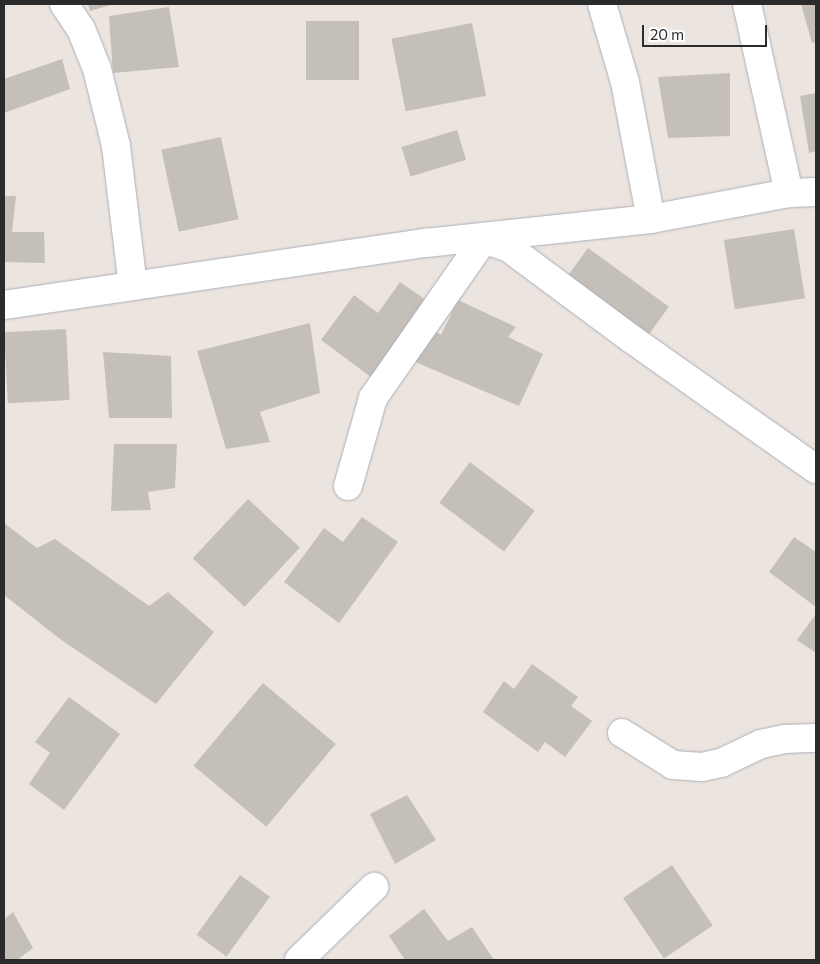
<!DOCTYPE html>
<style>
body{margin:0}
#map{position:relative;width:820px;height:964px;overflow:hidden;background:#ece4df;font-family:Commissioner,sans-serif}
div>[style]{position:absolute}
.building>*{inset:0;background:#c5bfba;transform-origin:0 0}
.roads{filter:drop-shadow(0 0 1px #abb0b7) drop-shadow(0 0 1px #abb0b7)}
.minor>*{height:28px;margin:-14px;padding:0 14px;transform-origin:14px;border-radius:14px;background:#fff}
span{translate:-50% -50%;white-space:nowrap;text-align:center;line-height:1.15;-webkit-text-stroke:4px #fff;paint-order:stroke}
.frame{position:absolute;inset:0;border:5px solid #2b2b2b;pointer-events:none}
.scale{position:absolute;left:642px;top:25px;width:125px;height:22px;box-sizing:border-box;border:2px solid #2b2b2b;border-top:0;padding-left:6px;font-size:15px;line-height:18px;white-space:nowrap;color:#2b2b2b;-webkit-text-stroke:4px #fff;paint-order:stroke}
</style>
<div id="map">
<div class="building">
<i style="clip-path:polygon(88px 4px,114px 4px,90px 11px)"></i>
<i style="clip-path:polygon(801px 4px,816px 4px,816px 42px,812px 43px)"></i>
<i style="clip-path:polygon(169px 7px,179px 67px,113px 73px,109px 16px)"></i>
<i style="left:306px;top:21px;width:53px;height:59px"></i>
<i style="left:472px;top:23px;width:74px;height:82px;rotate:79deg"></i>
<i style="clip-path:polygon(62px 59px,70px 89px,4px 113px,4px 79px)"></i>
<i style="clip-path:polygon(730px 73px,730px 136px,668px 138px,658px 77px)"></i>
<i style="clip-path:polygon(816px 93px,816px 151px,809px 153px,800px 96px)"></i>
<i style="left:457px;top:130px;width:31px;height:58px;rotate:73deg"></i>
<i style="left:221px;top:137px;width:84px;height:61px;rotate:78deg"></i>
<i style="clip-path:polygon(4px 196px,16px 196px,12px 232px,44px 232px,45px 263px,4px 262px)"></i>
<i style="left:794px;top:229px;width:70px;height:71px;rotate:81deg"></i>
<i style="left:588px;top:248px;width:100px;height:39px;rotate:36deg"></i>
<i style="clip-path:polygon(400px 282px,426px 300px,371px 377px,321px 340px,354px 295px,378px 313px)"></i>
<i style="clip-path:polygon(458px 300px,516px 327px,508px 337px,543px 354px,519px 406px,413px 361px,430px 327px,441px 335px)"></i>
<i style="clip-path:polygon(310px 323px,320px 393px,260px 412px,270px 442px,226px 449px,197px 351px)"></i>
<i style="left:66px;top:329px;width:71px;height:62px;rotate:87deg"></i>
<i style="clip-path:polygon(103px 352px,171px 356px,172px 418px,109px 418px)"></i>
<i style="clip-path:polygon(114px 444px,177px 444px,175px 488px,148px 492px,151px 510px,111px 511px)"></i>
<i style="left:470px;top:462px;width:81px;height:51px;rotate:37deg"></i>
<i style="left:248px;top:499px;width:71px;height:81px;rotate:43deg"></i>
<i style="clip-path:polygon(362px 517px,398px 542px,339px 623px,284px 582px,324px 528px,343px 542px)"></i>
<i style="clip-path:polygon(4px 523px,37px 548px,55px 539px,149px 606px,168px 592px,214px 632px,156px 704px,60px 639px,4px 595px)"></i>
<i style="clip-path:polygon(794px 537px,816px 552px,816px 607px,769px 572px)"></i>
<i style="clip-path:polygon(816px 614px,816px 653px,797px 640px)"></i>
<i style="clip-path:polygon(532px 664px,578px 697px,571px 706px,592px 721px,565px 757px,545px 742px,538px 752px,483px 712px,504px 681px,514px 689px)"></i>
<i style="left:263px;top:683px;width:95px;height:108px;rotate:40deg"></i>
<i style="clip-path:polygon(69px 697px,120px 734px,64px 810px,29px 784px,50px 753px,35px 742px)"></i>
<i style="clip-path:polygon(407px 795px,436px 840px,395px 864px,370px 814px)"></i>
<i style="left:672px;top:865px;width:73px;height:59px;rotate:56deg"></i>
<i style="left:240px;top:875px;width:37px;height:74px;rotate:36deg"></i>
<i style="clip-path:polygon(424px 909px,448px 941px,472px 927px,494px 960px,405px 960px,389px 936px)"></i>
<i style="clip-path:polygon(13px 912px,33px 948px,17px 960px,4px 960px,4px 919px)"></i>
</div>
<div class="roads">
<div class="minor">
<i style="left:64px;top:4px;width:30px;rotate:56deg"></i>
<i style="left:81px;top:29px;width:43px;rotate:68.2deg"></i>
<i style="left:97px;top:69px;width:79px;rotate:76.1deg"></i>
<i style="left:116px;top:146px;width:141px;rotate:83.1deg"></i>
<i style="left:602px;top:4px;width:81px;rotate:73.6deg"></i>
<i style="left:625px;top:82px;width:139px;rotate:79.3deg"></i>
<i style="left:747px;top:4px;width:194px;rotate:77.5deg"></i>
<i style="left:485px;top:240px;width:25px;rotate:18deg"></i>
<i style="left:509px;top:248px;width:154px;rotate:36.6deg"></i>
<i style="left:633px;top:340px;width:224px;rotate:35.2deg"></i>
<i style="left:4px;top:305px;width:427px;rotate:-8.4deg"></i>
<i style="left:426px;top:243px;width:226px;rotate:-6.1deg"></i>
<i style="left:651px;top:219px;width:140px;rotate:-10.7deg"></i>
<i style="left:789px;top:193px;width:27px;rotate:-2deg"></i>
<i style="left:348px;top:486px;width:91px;rotate:-74.1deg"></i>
<i style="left:373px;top:398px;width:194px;rotate:-55.1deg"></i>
<i style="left:622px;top:733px;width:60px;rotate:32.1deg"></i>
<i style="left:673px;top:765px;width:29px;rotate:4deg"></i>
<i style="left:702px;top:767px;width:19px;rotate:-12deg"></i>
<i style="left:721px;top:763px;width:44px;rotate:-25.4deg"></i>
<i style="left:761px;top:744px;width:24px;rotate:-12deg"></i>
<i style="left:784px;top:739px;width:32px;rotate:-2deg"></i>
<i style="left:299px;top:960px;width:105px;rotate:-44.2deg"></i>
</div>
</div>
<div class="frame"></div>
<div class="scale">20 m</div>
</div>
